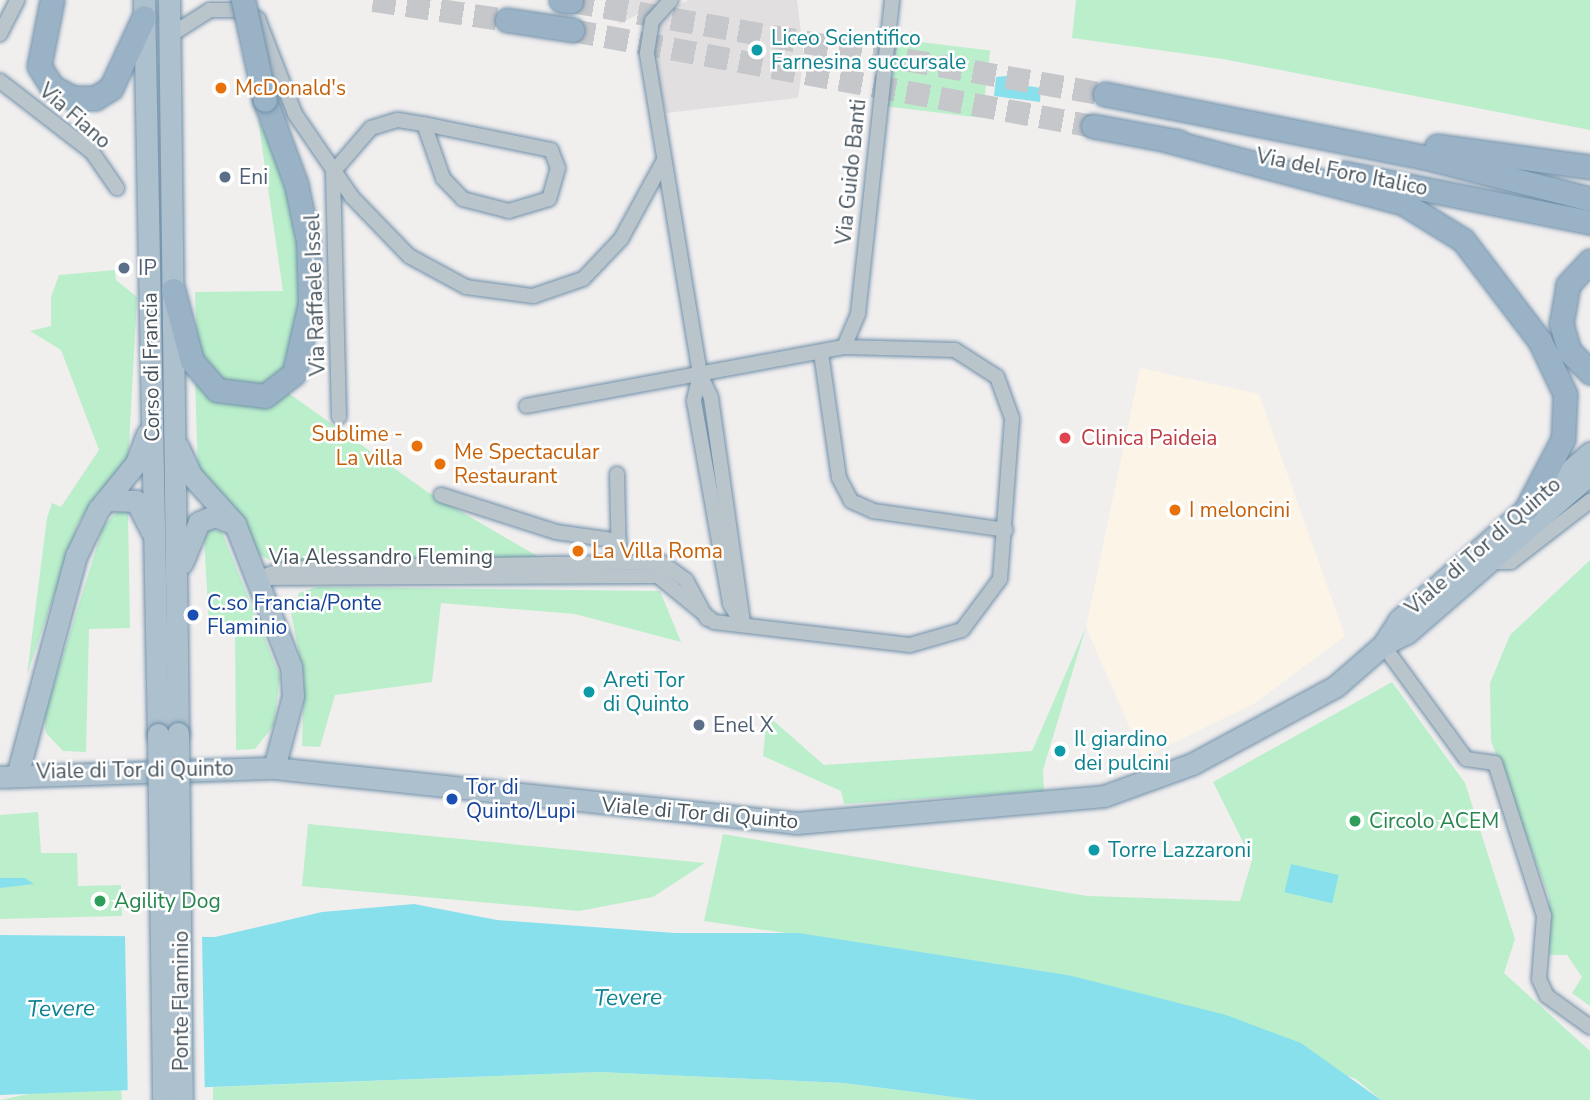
<!DOCTYPE html>
<style>
body{margin:0}
#map{position:relative;width:1590px;height:1100px;overflow:hidden;background:#f1eeee;font-family:"Nunito Sans",sans-serif}
div>[style]{position:absolute}
.commercial>*{inset:0;background:#fcf4e7}
.education>*{inset:0;background:#e2dfe0}
.green>*{inset:0;background:#bbefcb;transform-origin:0 0}
.water>*{inset:0;background:#88e0ed;transform-origin:0 0}
.pier>*{inset:0;background:#f1eeee;transform-origin:0 0}
.trunk-tunnel>*{height:23px;margin-top:-11.5px;transform-origin:0;background:repeating-linear-gradient(90deg,#c6c7ca 0 23px,transparent 0 34px)}
.roads{filter:drop-shadow(0 0 2px #7090a9) drop-shadow(0 0 2px #7090a9)}
.minor>*{height:14px;margin:-7px;padding:0 7px;transform-origin:7px;border-radius:7px;background:#b9c4cb}
.primary>*{height:21px;margin:-10.5px;padding:0 10.5px;transform-origin:10.5px;border-radius:10.5px;background:#adc0cd}
.trunk>*{height:23px;margin:-11.5px;padding:0 11.5px;transform-origin:11.5px;border-radius:11.5px;background:#99b2c6}
.bridges{filter:drop-shadow(0 0 2px #7090a9) drop-shadow(0 0 2px #7090a9)}
.primary-bridge>*{height:21px;margin:-10.5px;padding:0 10.5px;transform-origin:10.5px;border-radius:10.5px;background:#adc0cd}
.trunk-bridge>*{height:23px;margin:-11.5px;padding:0 11.5px;transform-origin:11.5px;border-radius:11.5px;background:#99b2c6}
.dots>*{width:19px;height:19px;translate:-50% -50%;box-sizing:border-box;border:4px solid #fff;border-radius:50%}
span{translate:-50% -50%;white-space:nowrap;text-align:center;line-height:1.15;-webkit-text-stroke:5px #fff;paint-order:stroke}
.culture-label{font-size:21px;color:#0d838f}
.left{translate:0 -50%;text-align:left}
.food-label{font-size:21px;color:#c56008}
.right{translate:-100% -50%;text-align:right}
.street-label{font-size:21px;color:#46535c}
.service-label{font-size:21px;color:#4e5e75}
.health-label{font-size:21px;color:#be3a42}
.transit-label{font-size:21px;color:#164399}
.leisure-label{font-size:21px;color:#27864d}
.water-label{font-size:23px;color:#0c8293;font-style:italic}
</style>
<div id="map">
<div class="commercial">
<i style="clip-path:polygon(1140px 368px,1259px 394px,1345px 636px,1255px 703px,1143px 758px,1086px 627px)"></i>
</div>
<div class="education">
<i style="clip-path:polygon(611px 0,666px 0,619px 24px)"></i>
<i style="clip-path:polygon(688px 0,797px 0,804px 57px,798px 98px,666px 113px,654px 64px,656px 31px,666px 12px)"></i>
</div>
<div class="green">
<i style="clip-path:polygon(1076px 0,1590px 0,1590px 130px,1223px 59px,1072px 38px)"></i>
<i style="left:896px;top:39px;width:95px;height:68px;rotate:7deg"></i>
<i style="clip-path:polygon(258px 119px,285px 173px,298px 236px,301px 306px,289px 366px,261px 391px,224px 389px,197px 357px,195px 292px,283px 291px)"></i>
<i style="clip-path:polygon(115px 270px,116px 280px,137px 297px,128px 464px,96px 495px,78px 524px,27px 675px,47px 518px,52px 503px,61px 507px,99px 450px,61px 350px,30px 331px,51px 326px,51px 297px,59px 275px)"></i>
<i style="clip-path:polygon(195px 380px,224px 402px,252px 406px,287px 392px,429px 493px,539px 557px,276px 563px,258px 554px,243px 520px,198px 472px)"></i>
<i style="clip-path:polygon(122px 506px,128px 512px,130px 628px,89px 629px,86px 752px,63px 751px,46px 733px,44px 716px,103px 527px)"></i>
<i style="clip-path:polygon(211px 529px,222px 532px,280px 677px,274px 725px,255px 749px,236px 750px,235px 627px,209px 626px,204px 537px)"></i>
<i style="clip-path:polygon(1590px 560px,1590px 1006px,1572px 993px,1582px 977px,1567px 955px,1549px 955px,1549px 897px,1491px 741px,1490px 683px,1510px 635px)"></i>
<i style="clip-path:polygon(317px 587px,660px 591px,681px 642px,575px 614px,441px 603px,432px 682px,335px 695px,320px 747px,302px 746px,304px 678px,291px 613px,299px 593px)"></i>
<i style="clip-path:polygon(1086px 627px,1043px 770px,1044px 791px,844px 804px,841px 791px,763px 756px,767px 715px,824px 765px,1032px 751px)"></i>
<i style="clip-path:polygon(1392px 682px,1465px 783px,1515px 939px,1504px 973px,1590px 1051px,1590px 1100px,1381px 1100px,1356px 1079px,1068px 975px,704px 921px,723px 834px,1087px 896px,1240px 901px,1252px 860px,1213px 782px)"></i>
<i style="clip-path:polygon(38px 812px,41px 853px,77px 853px,78px 886px,121px 885px,122px 916px,0 919px,0 815px)"></i>
<i style="clip-path:polygon(308px 824px,705px 863px,653px 897px,579px 911px,302px 886px)"></i>
<i style="clip-path:polygon(599px 1072px,844px 1083px,976px 1100px,213px 1100px,213px 1087px)"></i>
<i style="clip-path:polygon(121px 1089px,122px 1100px,0 1100px,43px 1091px)"></i>
</div>
<div class="water">
<i style="clip-path:polygon(1025px 74px,1022px 85px,1041px 88px,1040px 102px,994px 96px,996px 77px)"></i>
<i style="left:1291px;top:864px;width:49px;height:29px;rotate:13deg"></i>
<i style="clip-path:polygon(0 878px,25px 878px,34px 884px,0 888px)"></i>
<i style="clip-path:polygon(414px 904px,497px 920px,675px 933px,799px 933px,1068px 975px,1226px 1015px,1301px 1043px,1381px 1100px,976px 1100px,844px 1083px,599px 1072px,0 1095px,0 935px,215px 937px,322px 912px)"></i>
</div>
<div class="pier">
<i style="left:202px;top:934px;width:157px;height:77px;rotate:89deg"></i>
</div>
<div class="trunk-tunnel">
<i style="left:373px;top:0;width:135px;rotate:8.5deg"></i>
<i style="left:571px;top:1px;width:542px;rotate:9.88deg"></i>
<i style="left:572px;top:30px;width:530px;rotate:10.44deg"></i>
</div>
<div class="roads">
<div class="minor">
<i style="left:671px;top:0;width:28px;rotate:132deg"></i>
<i style="left:652px;top:21px;width:33px;rotate:99deg"></i>
<i style="left:647px;top:54px;width:324px;rotate:80.6deg"></i>
<i style="left:700px;top:374px;width:28px;rotate:103deg"></i>
<i style="left:694px;top:401px;width:206px;rotate:79.9deg"></i>
<i style="left:730px;top:604px;width:25px;rotate:58deg"></i>
<i style="left:0;top:34px;width:38px;rotate:-63deg"></i>
<i style="left:169px;top:36px;width:49px;rotate:-32.4deg"></i>
<i style="left:210px;top:10px;width:27px"></i>
<i style="left:237px;top:10px;width:23px;rotate:23deg"></i>
<i style="left:258px;top:19px;width:102px;rotate:68.7deg"></i>
<i style="left:295px;top:114px;width:101px;rotate:55.5deg"></i>
<i style="left:352px;top:197px;width:82px;rotate:46deg"></i>
<i style="left:409px;top:256px;width:65px;rotate:28.5deg"></i>
<i style="left:466px;top:287px;width:68px;rotate:7.7deg"></i>
<i style="left:533px;top:296px;width:53px;rotate:-18.8deg"></i>
<i style="left:583px;top:279px;width:55px;rotate:-46.5deg"></i>
<i style="left:621px;top:239px;width:88px;rotate:-61.4deg"></i>
<i style="left:0;top:81px;width:116px;rotate:37.7deg"></i>
<i style="left:92px;top:152px;width:44px;rotate:55.2deg"></i>
<i style="left:333px;top:172px;width:58px;rotate:-49.2deg"></i>
<i style="left:371px;top:128px;width:28px;rotate:-17deg"></i>
<i style="left:398px;top:120px;width:26px;rotate:9deg"></i>
<i style="left:424px;top:124px;width:130px;rotate:11.6deg"></i>
<i style="left:551px;top:150px;width:19px;rotate:69deg"></i>
<i style="left:558px;top:168px;width:32px;rotate:106deg"></i>
<i style="left:549px;top:199px;width:42px;rotate:163.3deg"></i>
<i style="left:509px;top:211px;width:48px;rotate:-165.4deg"></i>
<i style="left:463px;top:199px;width:29px;rotate:-134deg"></i>
<i style="left:443px;top:178px;width:57px;rotate:-109.4deg"></i>
<i style="left:333px;top:172px;width:245px;rotate:88.6deg"></i>
<i style="left:844px;top:347px;width:36px;rotate:-67deg"></i>
<i style="left:858px;top:314px;width:316px;rotate:-83.8deg"></i>
<i style="left:821px;top:353px;width:126px;rotate:81.8deg"></i>
<i style="left:839px;top:478px;width:26px;rotate:62deg"></i>
<i style="left:851px;top:501px;width:24px;rotate:24deg"></i>
<i style="left:873px;top:511px;width:134px;rotate:8.1deg"></i>
<i style="left:700px;top:374px;width:26px;rotate:65deg"></i>
<i style="left:711px;top:398px;width:228px;rotate:81.9deg"></i>
<i style="left:617px;top:474px;width:89px;rotate:88.7deg"></i>
<i style="left:441px;top:495px;width:121px;rotate:17.8deg"></i>
<i style="left:556px;top:532px;width:64px;rotate:8.1deg"></i>
<i style="left:1490px;top:562px;width:21px"></i>
<i style="left:1511px;top:562px;width:100px;rotate:-37.7deg"></i>
<i style="left:267px;top:575px;width:21px;rotate:-19deg"></i>
<i style="left:287px;top:568px;width:374px;rotate:-0.9deg"></i>
<i style="left:661px;top:562px;width:31px;rotate:36deg"></i>
<i style="left:686px;top:580px;width:44px;rotate:61.7deg"></i>
<i style="left:258px;top:578px;width:400px;rotate:-0.3deg"></i>
<i style="left:658px;top:576px;width:72px;rotate:39.4deg"></i>
<i style="left:714px;top:622px;width:197px;rotate:6.7deg"></i>
<i style="left:910px;top:645px;width:54px;rotate:-16.1deg"></i>
<i style="left:962px;top:630px;width:64px;rotate:-53.3deg"></i>
<i style="left:1000px;top:579px;width:161px;rotate:-85.7deg"></i>
<i style="left:1012px;top:418px;width:44px;rotate:-110.1deg"></i>
<i style="left:997px;top:377px;width:50px;rotate:-147.3deg"></i>
<i style="left:955px;top:350px;width:111px;rotate:-178.5deg"></i>
<i style="left:844px;top:347px;width:323px;rotate:169.5deg"></i>
<i style="left:1383px;top:645px;width:141px;rotate:53.9deg"></i>
<i style="left:1466px;top:759px;width:29px;rotate:8deg"></i>
<i style="left:1495px;top:763px;width:161px;rotate:72.2deg"></i>
<i style="left:1544px;top:916px;width:63px;rotate:94.5deg"></i>
<i style="left:1539px;top:979px;width:19px;rotate:65deg"></i>
<i style="left:1547px;top:996px;width:53px;rotate:35.8deg"></i>
</div>
<div class="primary">
<i style="left:144px;top:0;width:734px;rotate:88.91deg"></i>
<i style="left:169px;top:0;width:733px;rotate:89.3deg"></i>
<i style="left:178px;top:447px;width:31px;rotate:65deg"></i>
<i style="left:191px;top:475px;width:66px;rotate:48.1deg"></i>
<i style="left:235px;top:524px;width:154px;rotate:68.6deg"></i>
<i style="left:291px;top:667px;width:29px;rotate:86deg"></i>
<i style="left:293px;top:696px;width:74px;rotate:104.8deg"></i>
<i style="left:107px;top:500px;width:29px;rotate:2deg"></i>
<i style="left:136px;top:501px;width:34px;rotate:63deg"></i>
<i style="left:182px;top:563px;width:44px;rotate:-67.5deg"></i>
<i style="left:199px;top:522px;width:17px;rotate:-21deg"></i>
<i style="left:215px;top:516px;width:22px;rotate:22deg"></i>
<i style="left:1385px;top:644px;width:25px;rotate:-27deg"></i>
<i style="left:1407px;top:633px;width:242px;rotate:-41deg"></i>
<i style="left:18px;top:772px;width:224px;rotate:-75deg"></i>
<i style="left:76px;top:556px;width:51px;rotate:-64.4deg"></i>
<i style="left:98px;top:510px;width:60px;rotate:-51deg"></i>
<i style="left:136px;top:463px;width:31px;rotate:-69deg"></i>
<i style="left:0;top:777px;width:274px;rotate:-1.9deg"></i>
<i style="left:274px;top:768px;width:526px;rotate:6deg"></i>
<i style="left:797px;top:823px;width:308px;rotate:-5deg"></i>
<i style="left:1104px;top:796px;width:94px;rotate:-20deg"></i>
<i style="left:1192px;top:764px;width:164px;rotate:-28.4deg"></i>
<i style="left:1336px;top:686px;width:62px;rotate:-41.1deg"></i>
<i style="left:1383px;top:645px;width:30px;rotate:-57deg"></i>
<i style="left:1399px;top:620px;width:254px;rotate:-41.2deg"></i>
</div>
<div class="trunk">
<i style="left:52px;top:0;width:67px;rotate:101.1deg"></i>
<i style="left:39px;top:66px;width:25px;rotate:58deg"></i>
<i style="left:52px;top:87px;width:24px;rotate:28deg"></i>
<i style="left:73px;top:98px;width:22px"></i>
<i style="left:95px;top:98px;width:19px;rotate:-32deg"></i>
<i style="left:111px;top:88px;width:78px;rotate:-65.1deg"></i>
<i style="left:561px;top:0;width:10px;rotate:6deg"></i>
<i style="left:507px;top:20px;width:66px;rotate:8.7deg"></i>
<i style="left:1105px;top:94px;width:325px;rotate:11.2deg"></i>
<i style="left:1424px;top:157px;width:171px;rotate:14.2deg"></i>
<i style="left:1093px;top:126px;width:87px;rotate:10.5deg"></i>
<i style="left:1166px;top:140px;width:245px;rotate:14.9deg"></i>
<i style="left:1403px;top:203px;width:70px;rotate:31.7deg"></i>
<i style="left:1463px;top:240px;width:127px;rotate:52.7deg"></i>
<i style="left:1540px;top:341px;width:59px;rotate:64.7deg"></i>
<i style="left:1565px;top:394px;width:45px;rotate:92.5deg"></i>
<i style="left:1563px;top:439px;width:78px;rotate:117.6deg"></i>
<i style="left:1437px;top:146px;width:154px;rotate:7.8deg"></i>
<i style="left:1344px;top:173px;width:251px;rotate:11.3deg"></i>
<i style="left:1590px;top:261px;width:33px;rotate:133deg"></i>
<i style="left:1568px;top:285px;width:39px;rotate:100deg"></i>
<i style="left:1561px;top:323px;width:29px;rotate:74deg"></i>
<i style="left:1569px;top:351px;width:30px;rotate:45deg"></i>
<i style="left:173px;top:290px;width:73px;rotate:75deg"></i>
<i style="left:192px;top:361px;width:38px;rotate:49deg"></i>
<i style="left:217px;top:390px;width:48px;rotate:7.1deg"></i>
<i style="left:265px;top:396px;width:37px;rotate:-38deg"></i>
<i style="left:294px;top:373px;width:72px;rotate:-77.1deg"></i>
<i style="left:310px;top:303px;width:62px;rotate:-91.8deg"></i>
<i style="left:308px;top:241px;width:58px;rotate:-101.9deg"></i>
<i style="left:296px;top:184px;width:90px;rotate:-110.3deg"></i>
</div>
</div>
<div class="bridges">
<div class="primary-bridge">
<i style="left:178px;top:733px;width:367px;rotate:89.4deg"></i>
<i style="left:158px;top:734px;width:366px;rotate:89.2deg"></i>
</div>
<div class="trunk-bridge">
<i style="left:243px;top:0;width:102px;rotate:77.6deg"></i>
</div>
</div>
<div class="dots">
<i style="left:757px;top:50px;background:#0f9aa8"></i>
<i style="left:221px;top:88px;background:#e8710a"></i>
<i style="left:225px;top:177px;background:#5c6f8a"></i>
<i style="left:124px;top:268px;background:#5c6f8a"></i>
<i style="left:1065px;top:438px;background:#e0444e"></i>
<i style="left:417px;top:446px;background:#e8710a"></i>
<i style="left:440px;top:464px;background:#e8710a"></i>
<i style="left:1175px;top:510px;background:#e8710a"></i>
<i style="left:578px;top:551px;background:#e8710a"></i>
<i style="left:193px;top:615px;background:#1a4fb4"></i>
<i style="left:589px;top:692px;background:#0f9aa8"></i>
<i style="left:699px;top:725px;background:#5c6f8a"></i>
<i style="left:1060px;top:751px;background:#0f9aa8"></i>
<i style="left:452px;top:799px;background:#1a4fb4"></i>
<i style="left:1355px;top:821px;background:#2e9e5b"></i>
<i style="left:1094px;top:850px;background:#0f9aa8"></i>
<i style="left:100px;top:901px;background:#2e9e5b"></i>
</div>
<div class="culture-label">
<span class="left" style="left:771px;top:50px">Liceo Scientifico<br>Farnesina succursale</span>
<span class="left" style="left:603px;top:692px">Areti Tor<br>di Quinto</span>
<span class="left" style="left:1074px;top:751px">Il giardino<br>dei pulcini</span>
<span class="left" style="left:1108px;top:850px">Torre Lazzaroni</span>
</div>
<div class="food-label">
<span class="left" style="left:235px;top:88px">McDonald's</span>
<span class="right" style="left:403px;top:446px">Sublime -<br>La villa</span>
<span class="left" style="left:454px;top:464px">Me Spectacular<br>Restaurant</span>
<span class="left" style="left:1189px;top:510px">I meloncini</span>
<span class="left" style="left:592px;top:551px">La Villa Roma</span>
</div>
<div class="street-label">
<span style="left:75px;top:116px;rotate:41deg">Via Fiano</span>
<span style="left:851px;top:172px;rotate:-84deg">Via Guido Banti</span>
<span style="left:1342px;top:172px;rotate:11deg">Via del Foro Italico</span>
<span style="left:315px;top:295px;rotate:-92deg">Via Raffaele Issel</span>
<span style="left:151px;top:367px;rotate:-91deg">Corso di Francia</span>
<span style="left:1483px;top:546px;rotate:-41deg">Viale di Tor di Quinto</span>
<span style="left:381px;top:557px">Via Alessandro Fleming</span>
<span style="left:135px;top:770px;rotate:-1deg">Viale di Tor di Quinto</span>
<span style="left:700px;top:813px;rotate:5deg">Viale di Tor di Quinto</span>
<span style="left:181px;top:1001px;rotate:-90deg">Ponte Flaminio</span>
</div>
<div class="service-label">
<span class="left" style="left:239px;top:177px">Eni</span>
<span class="left" style="left:138px;top:268px">IP</span>
<span class="left" style="left:713px;top:725px">Enel X</span>
</div>
<div class="health-label">
<span class="left" style="left:1081px;top:438px">Clinica Paideia</span>
</div>
<div class="transit-label">
<span class="left" style="left:207px;top:615px">C.so Francia/Ponte<br>Flaminio</span>
<span class="left" style="left:466px;top:799px">Tor di<br>Quinto/Lupi</span>
</div>
<div class="leisure-label">
<span class="left" style="left:1369px;top:821px">Circolo ACEM</span>
<span class="left" style="left:114px;top:901px">Agility Dog</span>
</div>
<div class="water-label">
<span style="left:628px;top:998px;rotate:-1deg">Tevere</span>
<span style="left:61px;top:1009px;rotate:-1deg">Tevere</span>
</div>
</div>
